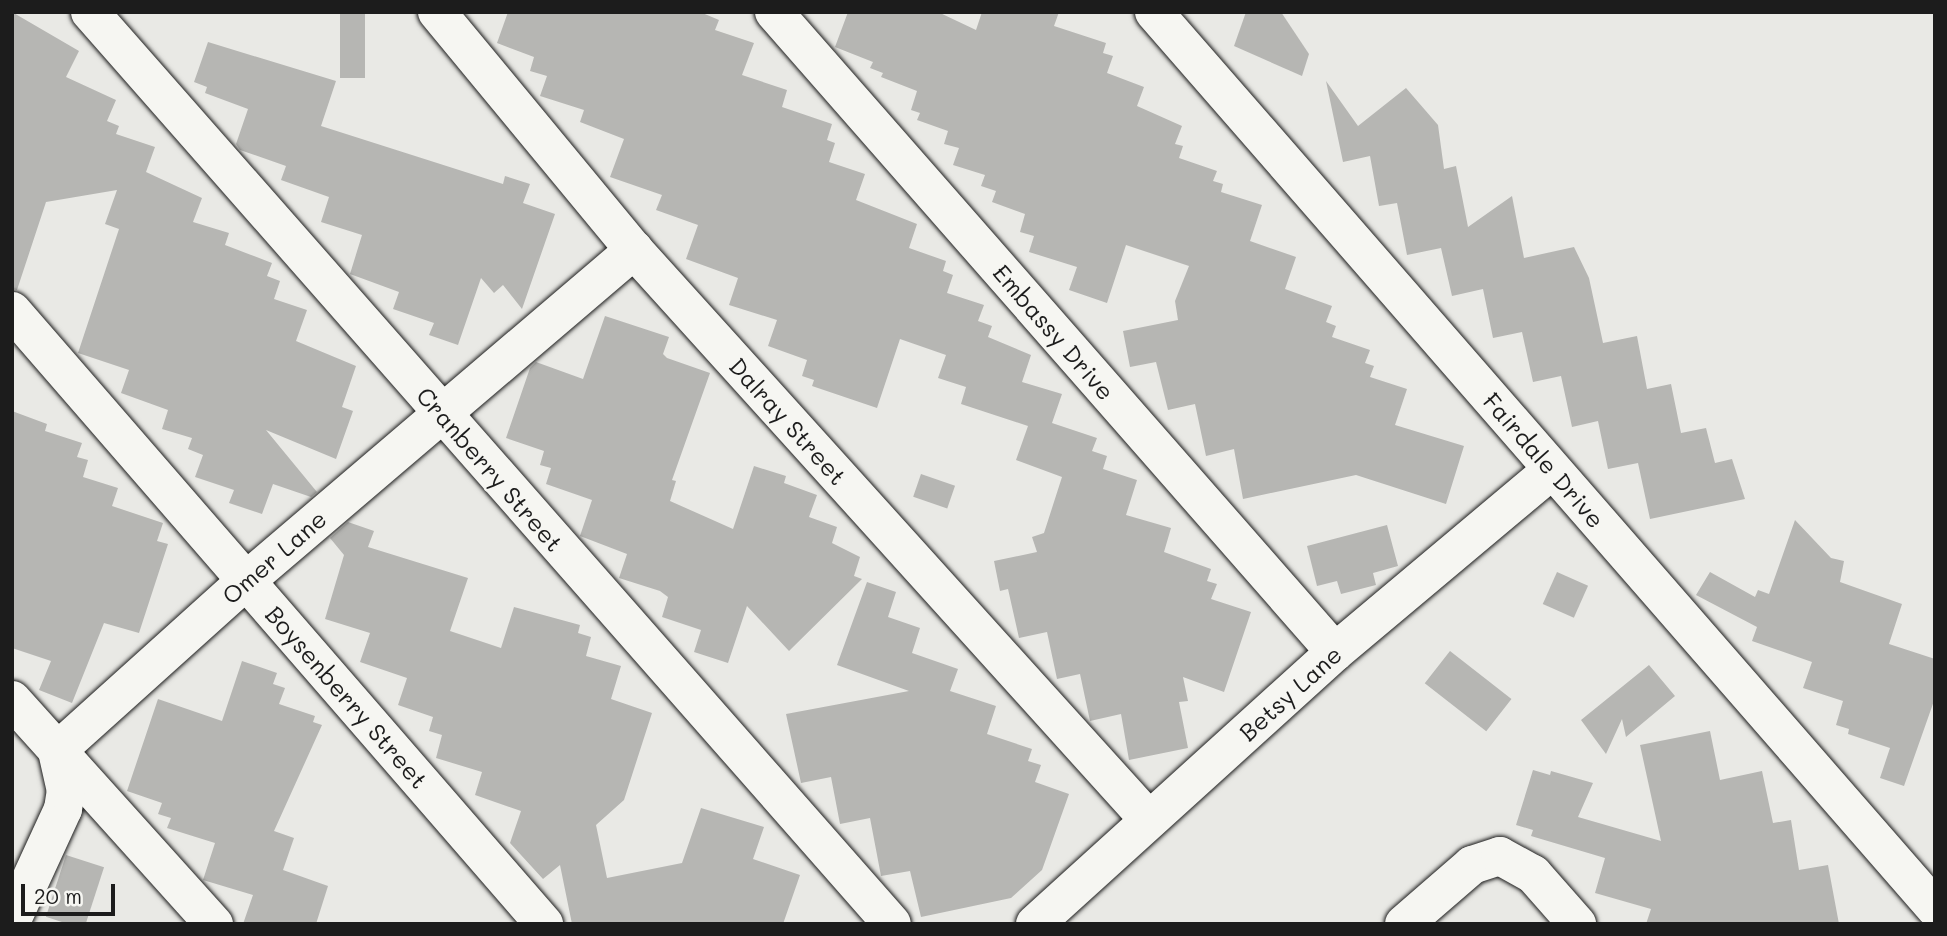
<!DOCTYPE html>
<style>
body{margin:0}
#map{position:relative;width:1947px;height:936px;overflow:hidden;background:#e9e9e5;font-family:Mali,sans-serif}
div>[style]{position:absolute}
.building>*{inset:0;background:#b6b6b3;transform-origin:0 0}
.roads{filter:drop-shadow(0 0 2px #1c1c1c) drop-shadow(0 0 2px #1c1c1c)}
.minor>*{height:38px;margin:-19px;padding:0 19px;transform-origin:19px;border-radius:19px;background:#f6f6f2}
span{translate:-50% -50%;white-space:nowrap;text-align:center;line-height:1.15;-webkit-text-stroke:5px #f6f6f2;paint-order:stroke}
.street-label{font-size:24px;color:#1c1c1c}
.frame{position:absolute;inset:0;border:14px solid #1c1c1c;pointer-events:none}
.scale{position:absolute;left:21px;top:884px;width:94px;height:32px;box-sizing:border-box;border:4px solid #1c1c1c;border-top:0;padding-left:9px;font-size:21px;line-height:24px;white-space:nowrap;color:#1c1c1c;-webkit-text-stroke:5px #f6f6f2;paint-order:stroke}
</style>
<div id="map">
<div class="building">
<i style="clip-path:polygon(12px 12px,79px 51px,66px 77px,116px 100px,107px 121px,119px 126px,116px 134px,155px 147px,146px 172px,202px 198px,193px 222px,229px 233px,225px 245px,272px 263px,267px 276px,280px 281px,274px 299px,307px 310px,296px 341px,356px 366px,342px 407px,353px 411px,336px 459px,266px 430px,317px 492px,311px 497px,273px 484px,262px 514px,229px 503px,234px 490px,195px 477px,203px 455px,188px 449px,192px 438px,162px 429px,168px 410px,121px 393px,129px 370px,78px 353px,119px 229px,105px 224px,117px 190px,46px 202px,17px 290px,12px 289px)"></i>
<i style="left:340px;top:12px;width:25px;height:66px"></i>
<i style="clip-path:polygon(508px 12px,700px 12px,719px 20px,715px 30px,754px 43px,742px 75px,787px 90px,782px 107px,832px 124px,827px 140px,835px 143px,829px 162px,865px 174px,856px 200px,917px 224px,909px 248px,946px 261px,943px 271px,953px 275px,947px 293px,984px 305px,978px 321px,992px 326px,988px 337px,1031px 355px,1022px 382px,1062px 394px,1052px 423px,1097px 438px,1092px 451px,1107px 456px,1103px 469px,1137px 480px,1126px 515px,1171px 528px,1164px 552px,1211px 569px,1207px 581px,1217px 584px,1211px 599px,1251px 612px,1224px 692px,1183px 677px,1188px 701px,1179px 702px,1188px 748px,1129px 760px,1121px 714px,1090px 721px,1080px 674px,1057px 679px,1047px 632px,1019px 638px,1008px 589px,1000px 591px,994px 561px,1037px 552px,1032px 537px,1044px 533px,1062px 477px,1016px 460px,1028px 426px,961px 404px,966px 387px,938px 378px,946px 355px,900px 339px,877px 408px,812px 386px,814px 380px,802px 376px,807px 360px,768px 346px,777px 320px,729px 305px,738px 278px,686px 259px,698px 225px,656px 210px,662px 195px,610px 177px,624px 139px,580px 122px,584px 110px,540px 96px,547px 76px,530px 71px,534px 57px,497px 43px)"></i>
<i style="clip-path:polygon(848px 12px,938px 12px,976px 30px,982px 12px,1059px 12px,1054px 26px,1106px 43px,1103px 53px,1113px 56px,1107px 73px,1144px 87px,1137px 106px,1182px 126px,1175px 144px,1183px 146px,1179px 158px,1217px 171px,1213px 181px,1223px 184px,1221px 192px,1262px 205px,1250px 241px,1296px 257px,1285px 289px,1332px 306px,1326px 322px,1336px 326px,1332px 337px,1370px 350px,1365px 363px,1374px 366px,1370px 377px,1407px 389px,1395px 425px,1464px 446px,1446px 504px,1356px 475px,1243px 499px,1234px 449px,1206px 456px,1195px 404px,1168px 410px,1156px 362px,1130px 367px,1123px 331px,1178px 320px,1175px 301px,1189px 266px,1126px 245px,1107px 303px,1069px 290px,1077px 267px,1029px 252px,1034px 236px,1020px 232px,1025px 214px,992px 202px,996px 191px,981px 186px,985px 175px,953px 165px,959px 148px,944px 144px,948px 131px,917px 120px,920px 113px,911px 110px,917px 91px,881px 77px,883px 73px,870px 68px,873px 62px,835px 47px)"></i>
<i style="clip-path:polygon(1246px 12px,1281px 12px,1309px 54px,1302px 76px,1234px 46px)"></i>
<i style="clip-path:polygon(208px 42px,336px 81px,321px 126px,503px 184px,505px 176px,530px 184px,523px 203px,555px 214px,522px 309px,503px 285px,494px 293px,481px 278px,458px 345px,429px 335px,434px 323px,393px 309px,399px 292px,350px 274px,362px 235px,321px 222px,329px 197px,281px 180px,286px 166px,240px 150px,236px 144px,248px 109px,205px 93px,207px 87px,194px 82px)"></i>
<i style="clip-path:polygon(1326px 81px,1358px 126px,1406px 88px,1438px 125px,1444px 169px,1456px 166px,1468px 227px,1512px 196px,1524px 258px,1574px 247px,1589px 278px,1603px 343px,1637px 336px,1647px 389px,1671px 384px,1681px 433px,1706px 428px,1715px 463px,1732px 459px,1745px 499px,1650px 519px,1638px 463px,1608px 469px,1598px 421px,1572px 427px,1561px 376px,1533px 382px,1522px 332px,1493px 338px,1483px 289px,1452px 296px,1441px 248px,1407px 255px,1397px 203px,1379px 206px,1370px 156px,1343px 162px)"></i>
<i style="clip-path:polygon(605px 316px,669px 337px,663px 354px,667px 358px,710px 373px,672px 480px,676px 481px,670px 501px,733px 529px,754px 466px,786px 476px,784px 483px,817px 495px,809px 517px,837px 527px,832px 543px,860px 557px,854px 576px,862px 579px,789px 651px,747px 606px,728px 663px,694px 652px,701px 630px,662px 617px,668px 597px,660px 591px,619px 578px,627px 554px,580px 536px,592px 500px,546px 484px,551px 468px,540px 465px,544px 451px,506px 438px,530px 368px,536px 362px,583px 379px)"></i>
<i style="clip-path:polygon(12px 411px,47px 424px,45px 431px,82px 443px,77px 457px,88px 460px,83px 477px,118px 488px,112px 506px,163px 523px,157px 541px,168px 544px,139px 633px,104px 623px,72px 703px,39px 690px,51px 661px,12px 648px)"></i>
<i style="left:921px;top:474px;width:36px;height:24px;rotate:19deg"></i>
<i style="clip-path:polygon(1795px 520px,1831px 558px,1844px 561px,1840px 582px,1902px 604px,1889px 644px,1935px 659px,1935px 698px,1904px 786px,1880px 778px,1890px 748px,1848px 734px,1849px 729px,1836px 725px,1843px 701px,1803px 688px,1812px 662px,1752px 641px,1757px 627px,1696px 595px,1710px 572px,1755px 597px,1758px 590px,1769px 594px)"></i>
<i style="clip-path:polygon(348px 522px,374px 531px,368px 547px,468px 578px,450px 631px,501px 648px,514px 607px,580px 625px,578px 633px,591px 637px,586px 656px,621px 666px,611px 699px,652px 713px,624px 800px,596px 825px,607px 878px,682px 863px,701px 808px,764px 827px,753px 859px,800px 875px,783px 924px,572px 924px,560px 865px,543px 879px,510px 843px,521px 811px,475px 795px,482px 772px,436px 758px,442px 735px,429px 731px,433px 717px,398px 705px,407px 678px,360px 662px,370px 633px,325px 619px,344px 555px,330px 538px)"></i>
<i style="clip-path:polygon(1387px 525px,1398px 566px,1373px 573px,1376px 585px,1341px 594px,1337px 581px,1317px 586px,1307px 546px)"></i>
<i style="left:1557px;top:572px;width:34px;height:35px;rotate:24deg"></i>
<i style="clip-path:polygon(867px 582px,896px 592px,888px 617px,920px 628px,912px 653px,958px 669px,950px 691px,996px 706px,987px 734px,1032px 749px,1028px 761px,1041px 765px,1035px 782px,1069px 794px,1042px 870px,1011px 898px,921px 917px,910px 871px,881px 876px,870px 818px,840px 824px,831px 777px,801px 783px,786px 714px,909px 691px,837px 665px)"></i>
<i style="left:1450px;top:651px;width:78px;height:41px;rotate:38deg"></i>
<i style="clip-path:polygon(242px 661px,277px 673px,273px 684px,285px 688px,279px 704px,315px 716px,313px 722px,322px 725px,274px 831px,294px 838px,283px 870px,328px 886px,316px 924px,243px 924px,253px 895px,203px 880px,215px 843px,167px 828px,171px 818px,158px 814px,162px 803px,127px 791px,158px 699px,222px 721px)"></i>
<i style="clip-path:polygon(1649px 665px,1675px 696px,1626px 737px,1622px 719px,1606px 754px,1581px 720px)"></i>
<i style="clip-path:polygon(1710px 731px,1720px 780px,1762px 771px,1773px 823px,1791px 820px,1799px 870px,1828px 865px,1839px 924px,1646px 924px,1651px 909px,1595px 893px,1605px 858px,1531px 836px,1533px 830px,1516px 825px,1533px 770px,1550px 775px,1551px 771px,1593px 783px,1578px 817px,1661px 841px,1640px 745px)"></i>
<i style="left:66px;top:855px;width:40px;height:65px;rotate:18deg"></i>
</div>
<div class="roads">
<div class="minor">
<i style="left:90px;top:12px;width:1214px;rotate:48.67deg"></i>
<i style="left:437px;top:12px;width:309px;rotate:50.4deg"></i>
<i style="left:634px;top:250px;width:768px;rotate:47.9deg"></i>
<i style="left:774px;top:12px;width:851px;rotate:48.76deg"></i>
<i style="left:1154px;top:12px;width:1189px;rotate:48.92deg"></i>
<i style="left:12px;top:311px;width:812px;rotate:49.05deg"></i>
<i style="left:12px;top:700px;width:302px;rotate:48deg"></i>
<i style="left:12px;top:920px;width:122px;rotate:-65.3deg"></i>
<i style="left:63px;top:809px;width:18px;rotate:-81deg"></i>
<i style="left:66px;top:791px;width:41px;rotate:-102.7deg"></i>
<i style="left:57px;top:751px;width:256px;rotate:-42deg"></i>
<i style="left:247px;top:580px;width:509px;rotate:-40.45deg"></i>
<i style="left:1035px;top:924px;width:405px;rotate:-42.2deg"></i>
<i style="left:1335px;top:652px;width:283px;rotate:-40deg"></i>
<i style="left:1404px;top:924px;width:90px;rotate:-40.9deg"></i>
<i style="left:1472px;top:865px;width:29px;rotate:-18deg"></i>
<i style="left:1500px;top:856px;width:38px;rotate:29deg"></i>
<i style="left:1533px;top:874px;width:67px;rotate:48.7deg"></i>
</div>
</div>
<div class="street-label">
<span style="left:1054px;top:332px;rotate:49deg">Embassy Drive</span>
<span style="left:788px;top:421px;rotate:48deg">Dalray Street</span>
<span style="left:1544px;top:460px;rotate:49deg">Fairdale Drive</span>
<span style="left:490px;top:469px;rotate:49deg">Cranberry Street</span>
<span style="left:274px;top:557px;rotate:-41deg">Omer Lane</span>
<span style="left:1290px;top:693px;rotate:-42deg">Betsy Lane</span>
<span style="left:347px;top:697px;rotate:49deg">Boysenberry Street</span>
</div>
<div class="frame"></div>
<div class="scale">20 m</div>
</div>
